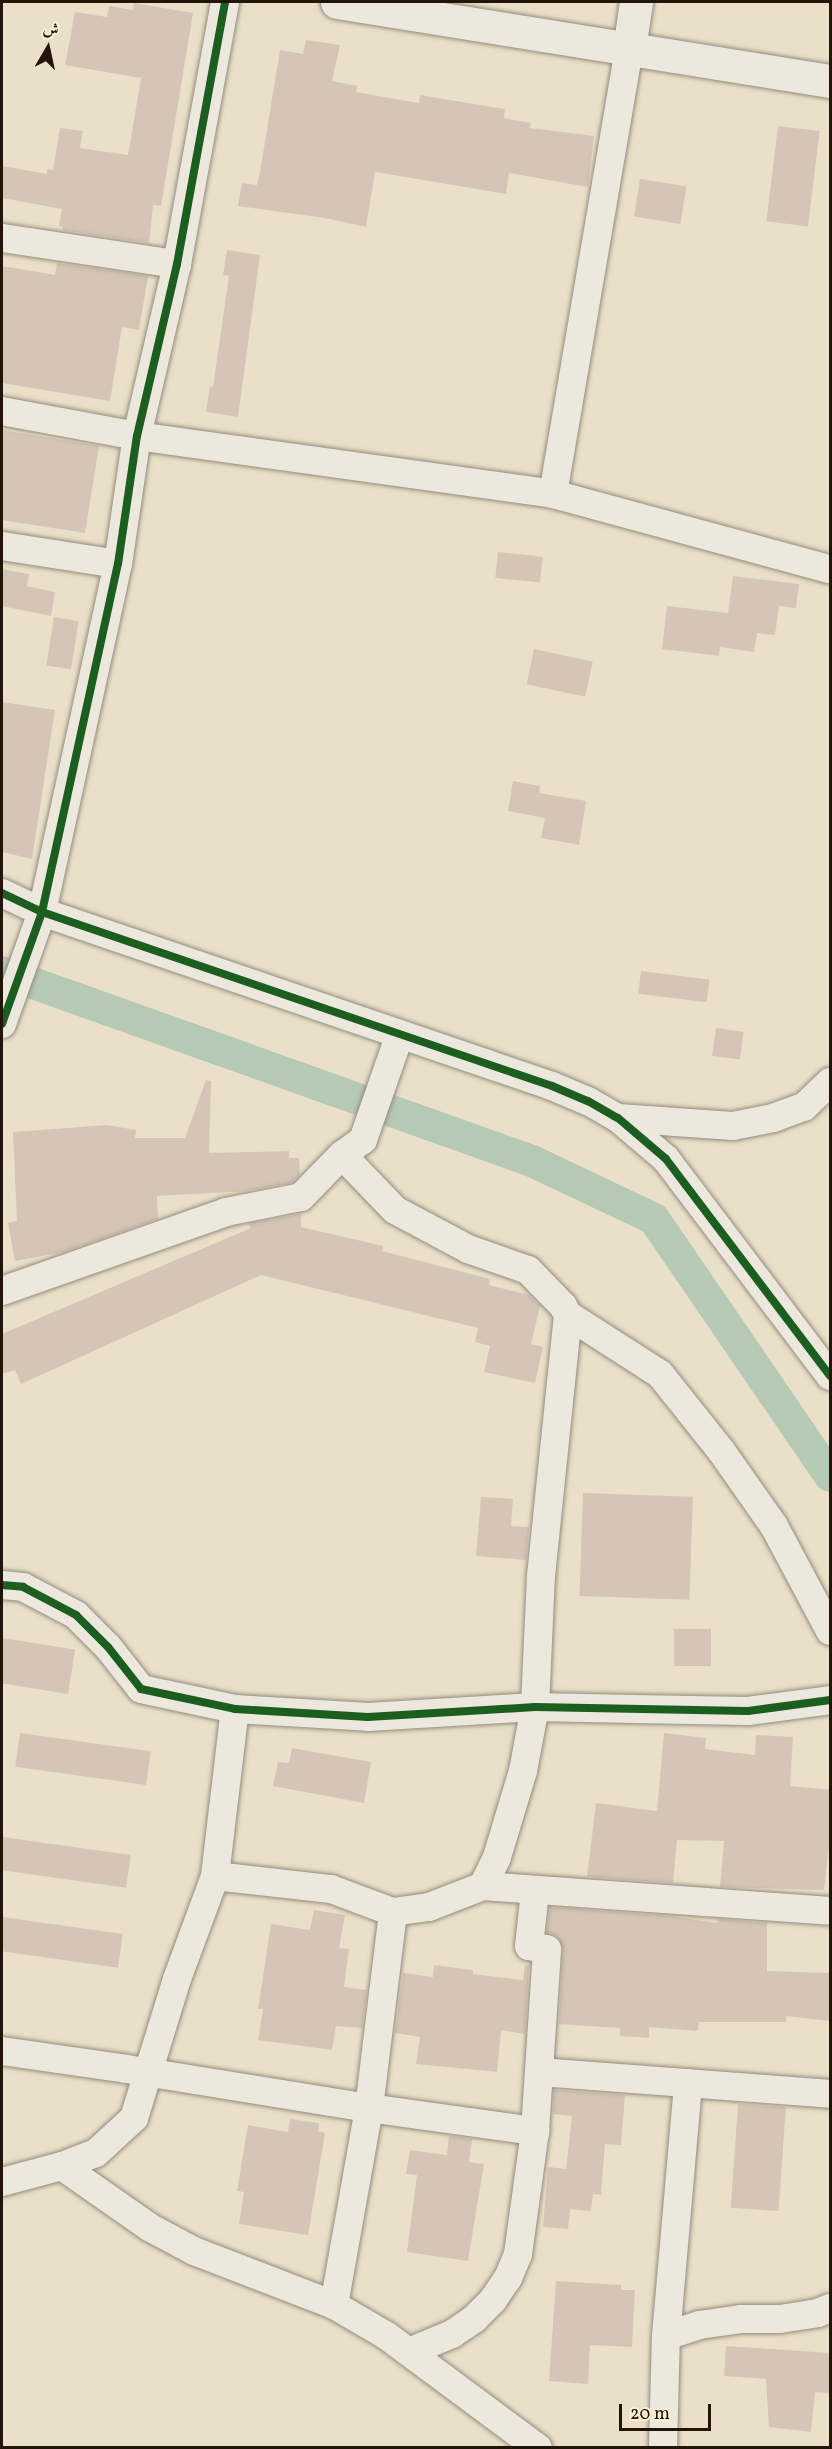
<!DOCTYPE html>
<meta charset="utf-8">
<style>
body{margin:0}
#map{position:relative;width:832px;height:2449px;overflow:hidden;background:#eae0c9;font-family:Vollkorn,Amiri,serif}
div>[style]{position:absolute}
.canal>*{height:32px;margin:-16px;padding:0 16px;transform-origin:16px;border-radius:16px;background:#b5c9b5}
.building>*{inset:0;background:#d5c5b6;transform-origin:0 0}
.roads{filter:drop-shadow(0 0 2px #948c7e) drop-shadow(0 0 2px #948c7e)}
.street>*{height:28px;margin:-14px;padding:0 14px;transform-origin:14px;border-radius:14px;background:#ede8dd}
.secondary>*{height:33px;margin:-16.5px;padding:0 16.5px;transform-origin:16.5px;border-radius:16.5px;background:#ede8dd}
.cycleway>*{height:8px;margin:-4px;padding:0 4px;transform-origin:4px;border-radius:4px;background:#1b5e20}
span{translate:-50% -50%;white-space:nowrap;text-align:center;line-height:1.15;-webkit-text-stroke:4.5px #faeed3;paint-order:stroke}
.frame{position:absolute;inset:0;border:3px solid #231409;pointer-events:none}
.north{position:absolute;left:18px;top:18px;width:60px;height:60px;-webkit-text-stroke:4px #faeed3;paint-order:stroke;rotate:9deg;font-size:16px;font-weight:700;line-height:24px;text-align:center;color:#231409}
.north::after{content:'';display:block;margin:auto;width:21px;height:27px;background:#231409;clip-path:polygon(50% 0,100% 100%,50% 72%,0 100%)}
.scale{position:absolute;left:619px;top:2404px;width:92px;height:27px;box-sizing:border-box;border:3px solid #231409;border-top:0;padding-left:8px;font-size:18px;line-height:21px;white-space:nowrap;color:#231409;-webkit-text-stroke:4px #faeed3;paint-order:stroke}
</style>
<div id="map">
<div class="canal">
<i style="left:2px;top:972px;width:563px;rotate:19.63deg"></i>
<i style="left:532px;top:1161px;width:135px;rotate:25.4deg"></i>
<i style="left:654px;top:1219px;width:311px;rotate:55.6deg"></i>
</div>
<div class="building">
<i style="clip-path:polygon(134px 3px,193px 13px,161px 206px,153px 205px,149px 243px,62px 230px,63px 227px,59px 226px,62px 209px,2px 198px,2px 166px,47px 174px,47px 169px,53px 170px,60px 128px,83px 131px,80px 148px,128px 155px,141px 78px,65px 65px,75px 12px,107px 17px,109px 6px,133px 10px)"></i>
<i style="clip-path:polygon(306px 40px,340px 45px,332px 81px,357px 86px,356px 92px,419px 103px,420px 95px,505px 109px,504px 118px,531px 123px,530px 128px,594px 136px,588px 187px,509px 173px,506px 194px,375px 172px,366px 227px,325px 218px,238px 206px,242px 183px,257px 185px,260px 172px,280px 50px,303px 54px)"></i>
<i style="left:778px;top:126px;width:42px;height:96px;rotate:7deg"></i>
<i style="left:640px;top:179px;width:47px;height:38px;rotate:9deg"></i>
<i style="clip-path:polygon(227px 250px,260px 255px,238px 417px,206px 412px,210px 386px,213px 387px,229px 276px,223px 275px)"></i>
<i style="clip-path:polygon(57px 263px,148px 276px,139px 330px,122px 327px,110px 401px,2px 383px,2px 266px,55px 275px)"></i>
<i style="clip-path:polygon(2px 430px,99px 446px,85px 533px,2px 520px)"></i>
<i style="left:498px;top:552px;width:45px;height:26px;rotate:6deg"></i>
<i style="clip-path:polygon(2px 569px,29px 574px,27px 586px,55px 592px,51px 616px,2px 606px)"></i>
<i style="clip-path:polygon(733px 576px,799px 584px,796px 608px,779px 606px,775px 635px,757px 633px,754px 652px,720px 647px,719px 656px,662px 649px,667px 606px,728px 613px)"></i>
<i style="left:54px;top:617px;width:25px;height:49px;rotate:9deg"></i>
<i style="left:534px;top:649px;width:60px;height:36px;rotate:12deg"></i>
<i style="clip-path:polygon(2px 702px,55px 710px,32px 859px,2px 852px)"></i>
<i style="clip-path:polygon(513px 781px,540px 786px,539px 793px,586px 801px,579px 845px,541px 838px,545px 818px,508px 811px)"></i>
<i style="left:641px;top:971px;width:69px;height:23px;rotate:7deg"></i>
<i style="left:716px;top:1028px;width:28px;height:28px;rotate:8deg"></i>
<i style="clip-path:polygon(206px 1080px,211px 1081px,209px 1153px,289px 1151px,289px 1158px,299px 1158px,300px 1175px,293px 1182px,247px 1191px,157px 1196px,158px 1219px,64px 1252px,15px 1261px,8px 1223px,17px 1221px,13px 1132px,107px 1125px,136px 1130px,135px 1138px,185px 1138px)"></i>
<i style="clip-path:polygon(301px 1214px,301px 1227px,383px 1246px,382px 1251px,490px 1279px,489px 1285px,529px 1295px,540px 1306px,531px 1344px,543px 1347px,535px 1383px,484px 1372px,490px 1346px,475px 1342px,478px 1328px,261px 1275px,21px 1384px,15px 1370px,2px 1374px,2px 1334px,251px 1228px,249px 1224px)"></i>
<i style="left:583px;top:1493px;width:110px;height:103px;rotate:2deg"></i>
<i style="clip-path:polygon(481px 1497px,513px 1499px,511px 1526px,529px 1527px,526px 1560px,476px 1556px)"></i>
<i style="left:674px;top:1629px;width:37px;height:37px"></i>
<i style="left:2px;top:1638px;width:74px;height:45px;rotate:9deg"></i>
<i style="left:20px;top:1733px;width:132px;height:34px;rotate:8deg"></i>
<i style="clip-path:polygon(664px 1733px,706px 1738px,705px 1749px,755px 1755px,756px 1735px,793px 1737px,790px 1786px,831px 1790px,831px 1829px,824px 1890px,720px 1887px,724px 1841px,677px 1840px,673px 1883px,587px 1877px,596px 1803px,657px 1811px)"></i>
<i style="clip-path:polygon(292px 1748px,371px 1762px,364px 1803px,273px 1786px,278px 1762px,289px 1763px)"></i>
<i style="left:2px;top:1837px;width:130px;height:33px;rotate:8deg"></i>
<i style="clip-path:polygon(550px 1907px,670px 1916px,717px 1923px,718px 1919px,767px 1923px,767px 1971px,831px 1973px,831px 2021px,786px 2016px,786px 2022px,699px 2022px,698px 2031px,649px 2027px,649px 2038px,620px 2036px,620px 2028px,559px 2024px,563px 1950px,557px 1936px,547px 1932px)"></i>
<i style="clip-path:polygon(314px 1910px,345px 1915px,339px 1948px,349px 1949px,344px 1987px,367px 1990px,362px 2028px,336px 2026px,332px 2050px,258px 2040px,263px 2009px,258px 2009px,271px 1924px,310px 1930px)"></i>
<i style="left:2px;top:1917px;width:122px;height:34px;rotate:8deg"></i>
<i style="clip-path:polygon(434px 1965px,473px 1970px,473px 1974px,523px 1980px,525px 1965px,529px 1966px,525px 2034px,501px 2030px,497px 2072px,416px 2064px,420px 2037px,395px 2033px,403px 1973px,433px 1977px)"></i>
<i style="clip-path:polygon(554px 2090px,625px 2095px,621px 2145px,605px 2144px,601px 2195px,593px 2194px,591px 2211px,570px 2209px,568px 2229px,543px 2227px,548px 2167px,566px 2169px,572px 2116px,553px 2114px)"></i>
<i style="left:738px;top:2104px;width:48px;height:104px;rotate:4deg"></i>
<i style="clip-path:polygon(290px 2119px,319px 2123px,318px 2131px,325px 2133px,308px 2235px,239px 2224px,244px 2192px,237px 2191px,248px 2125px,288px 2132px)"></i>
<i style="clip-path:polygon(449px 2136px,472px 2139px,469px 2162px,484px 2164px,468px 2261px,407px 2252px,417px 2175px,406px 2174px,410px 2150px,447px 2155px)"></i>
<i style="clip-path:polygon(556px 2281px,621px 2285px,621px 2290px,635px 2290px,632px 2347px,590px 2345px,588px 2384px,549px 2381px)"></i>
<i style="clip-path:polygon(726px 2346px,831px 2353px,831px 2393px,815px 2392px,811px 2432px,769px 2427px,766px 2379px,724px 2376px)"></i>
</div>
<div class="roads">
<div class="street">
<i style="left:2px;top:238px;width:177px;rotate:8.5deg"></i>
<i style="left:2px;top:411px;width:137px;rotate:10.5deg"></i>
<i style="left:137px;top:436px;width:420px;rotate:7.9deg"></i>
<i style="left:553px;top:494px;width:287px;rotate:15.2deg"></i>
<i style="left:553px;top:494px;width:451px;rotate:-80.3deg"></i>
<i style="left:2px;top:546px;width:117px;rotate:8.8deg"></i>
<i style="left:2px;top:893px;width:44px;rotate:25.4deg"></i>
<i style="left:42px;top:912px;width:539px;rotate:18.84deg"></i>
<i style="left:552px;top:1086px;width:39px;rotate:23deg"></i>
<i style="left:588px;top:1101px;width:34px;rotate:30deg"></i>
<i style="left:618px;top:1118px;width:63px;rotate:40.5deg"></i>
<i style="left:666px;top:1159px;width:272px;rotate:52.9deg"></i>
<i style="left:2px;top:1024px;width:119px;rotate:-70.3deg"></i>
<i style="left:42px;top:912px;width:356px;rotate:-77.7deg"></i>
<i style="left:118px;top:564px;width:129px;rotate:-81.6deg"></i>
<i style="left:137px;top:436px;width:177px;rotate:-76.9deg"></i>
<i style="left:177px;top:264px;width:266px;rotate:-79.6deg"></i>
<i style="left:618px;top:1118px;width:115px;rotate:4deg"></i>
<i style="left:733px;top:1126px;width:41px;rotate:-11.3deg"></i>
<i style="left:773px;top:1118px;width:33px;rotate:-20deg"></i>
<i style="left:804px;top:1107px;width:36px;rotate:-44deg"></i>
<i style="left:342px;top:1155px;width:76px;rotate:46.1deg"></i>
<i style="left:395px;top:1210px;width:83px;rotate:28.1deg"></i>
<i style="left:468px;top:1249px;width:64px;rotate:19.3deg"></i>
<i style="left:528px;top:1270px;width:50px;rotate:45.8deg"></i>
<i style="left:563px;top:1306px;width:10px;rotate:61deg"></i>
<i style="left:568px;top:1315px;width:109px;rotate:32.7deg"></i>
<i style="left:660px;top:1374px;width:100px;rotate:51.5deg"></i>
<i style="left:722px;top:1452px;width:90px;rotate:54.9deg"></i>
<i style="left:774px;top:1526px;width:119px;rotate:61.9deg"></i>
<i style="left:2px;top:1291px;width:238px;rotate:-19.4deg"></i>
<i style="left:226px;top:1212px;width:76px;rotate:-11.3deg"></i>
<i style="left:301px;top:1197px;width:59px;rotate:-45.7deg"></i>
<i style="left:342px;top:1155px;width:26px;rotate:-36deg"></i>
<i style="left:363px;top:1140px;width:112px;rotate:-70.8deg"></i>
<i style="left:2px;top:1585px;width:21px;rotate:5deg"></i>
<i style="left:23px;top:1587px;width:60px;rotate:27.8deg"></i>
<i style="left:76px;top:1615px;width:45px;rotate:45deg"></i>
<i style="left:108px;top:1647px;width:53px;rotate:51.8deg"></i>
<i style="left:141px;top:1689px;width:96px;rotate:12deg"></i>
<i style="left:235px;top:1709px;width:133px;rotate:3.4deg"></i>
<i style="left:368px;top:1717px;width:167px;rotate:-3.4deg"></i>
<i style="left:535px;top:1707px;width:213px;rotate:1.1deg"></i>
<i style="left:748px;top:1711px;width:83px;rotate:-7.6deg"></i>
<i style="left:215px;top:1876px;width:117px;rotate:6.4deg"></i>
<i style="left:331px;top:1889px;width:66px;rotate:20.4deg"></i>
<i style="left:393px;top:1912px;width:36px;rotate:-8deg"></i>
<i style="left:429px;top:1907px;width:58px;rotate:-21.3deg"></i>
<i style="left:483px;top:1886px;width:348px;rotate:4.1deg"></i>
<i style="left:483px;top:1886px;width:32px;rotate:-64deg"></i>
<i style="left:497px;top:1857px;width:90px;rotate:-73.2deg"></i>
<i style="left:523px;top:1771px;width:65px;rotate:-79.4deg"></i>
<i style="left:535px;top:1707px;width:131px;rotate:-87.4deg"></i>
<i style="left:541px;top:1576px;width:262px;rotate:-84.1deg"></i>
<i style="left:2px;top:2051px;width:126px;rotate:8.2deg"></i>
<i style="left:127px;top:2069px;width:245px;rotate:9.2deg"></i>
<i style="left:369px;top:2108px;width:168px;rotate:7.9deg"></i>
<i style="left:540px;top:2072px;width:291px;rotate:4.3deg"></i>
<i style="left:62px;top:2166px;width:36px;rotate:-21deg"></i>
<i style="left:96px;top:2153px;width:52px;rotate:-42.6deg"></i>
<i style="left:134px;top:2118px;width:145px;rotate:-72.8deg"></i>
<i style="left:177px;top:1979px;width:110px;rotate:-69.7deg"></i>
<i style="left:215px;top:1876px;width:168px;rotate:-83.2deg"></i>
<i style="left:2px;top:2182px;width:62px;rotate:-14.9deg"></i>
<i style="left:62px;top:2166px;width:106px;rotate:35deg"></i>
<i style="left:149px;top:2227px;width:51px;rotate:28.1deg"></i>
<i style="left:194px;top:2251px;width:150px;rotate:21.1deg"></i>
<i style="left:334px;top:2305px;width:61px;rotate:30.3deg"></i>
<i style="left:387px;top:2336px;width:188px;rotate:36.6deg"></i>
<i style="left:334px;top:2305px;width:200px;rotate:-79.9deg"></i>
<i style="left:369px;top:2108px;width:197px;rotate:-83deg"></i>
<i style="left:666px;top:2336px;width:35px;rotate:-18deg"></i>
<i style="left:699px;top:2325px;width:42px;rotate:-8.1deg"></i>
<i style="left:741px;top:2319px;width:39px"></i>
<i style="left:780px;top:2319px;width:38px;rotate:-9deg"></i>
<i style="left:818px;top:2313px;width:13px;rotate:-23deg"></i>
<i style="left:409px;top:2352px;width:47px;rotate:-22.7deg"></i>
<i style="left:452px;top:2334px;width:27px;rotate:-34deg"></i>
<i style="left:474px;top:2319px;width:27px;rotate:-45deg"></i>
<i style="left:493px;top:2300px;width:27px;rotate:-56deg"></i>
<i style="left:508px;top:2278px;width:26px;rotate:-67deg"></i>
<i style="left:518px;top:2254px;width:124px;rotate:-82.1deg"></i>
<i style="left:535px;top:2131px;width:182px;rotate:-86.2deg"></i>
<i style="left:547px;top:1949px;width:18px;rotate:-171deg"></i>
<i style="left:529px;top:1946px;width:54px;rotate:-83.7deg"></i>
<i style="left:663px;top:2448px;width:112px;rotate:-88.5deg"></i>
<i style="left:666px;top:2336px;width:254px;rotate:-85deg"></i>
</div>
<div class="secondary">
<i style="left:337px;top:2px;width:499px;rotate:9.1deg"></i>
<i style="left:629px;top:49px;width:48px;rotate:-81.5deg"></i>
</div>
</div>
<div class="cycleway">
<i style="left:2px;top:893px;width:44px;rotate:25.4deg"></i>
<i style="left:42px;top:912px;width:539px;rotate:18.84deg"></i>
<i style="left:552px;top:1086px;width:39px;rotate:23deg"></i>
<i style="left:588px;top:1101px;width:34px;rotate:30deg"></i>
<i style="left:618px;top:1118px;width:63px;rotate:40.5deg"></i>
<i style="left:666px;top:1159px;width:272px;rotate:52.9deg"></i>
<i style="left:2px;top:1024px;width:119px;rotate:-70.3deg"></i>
<i style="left:42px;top:912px;width:356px;rotate:-77.7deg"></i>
<i style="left:118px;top:564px;width:129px;rotate:-81.6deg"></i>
<i style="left:137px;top:436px;width:177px;rotate:-76.9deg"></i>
<i style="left:177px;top:264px;width:266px;rotate:-79.6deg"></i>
<i style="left:2px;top:1585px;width:21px;rotate:5deg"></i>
<i style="left:23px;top:1587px;width:60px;rotate:27.8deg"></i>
<i style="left:76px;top:1615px;width:45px;rotate:45deg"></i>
<i style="left:108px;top:1647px;width:53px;rotate:51.8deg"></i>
<i style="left:141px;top:1689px;width:96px;rotate:12deg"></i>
<i style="left:235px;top:1709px;width:133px;rotate:3.4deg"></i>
<i style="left:368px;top:1717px;width:167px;rotate:-3.4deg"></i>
<i style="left:535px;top:1707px;width:213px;rotate:1.1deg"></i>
<i style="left:748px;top:1711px;width:83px;rotate:-7.6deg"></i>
</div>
<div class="frame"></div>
<div class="north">ش</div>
<div class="scale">20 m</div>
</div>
